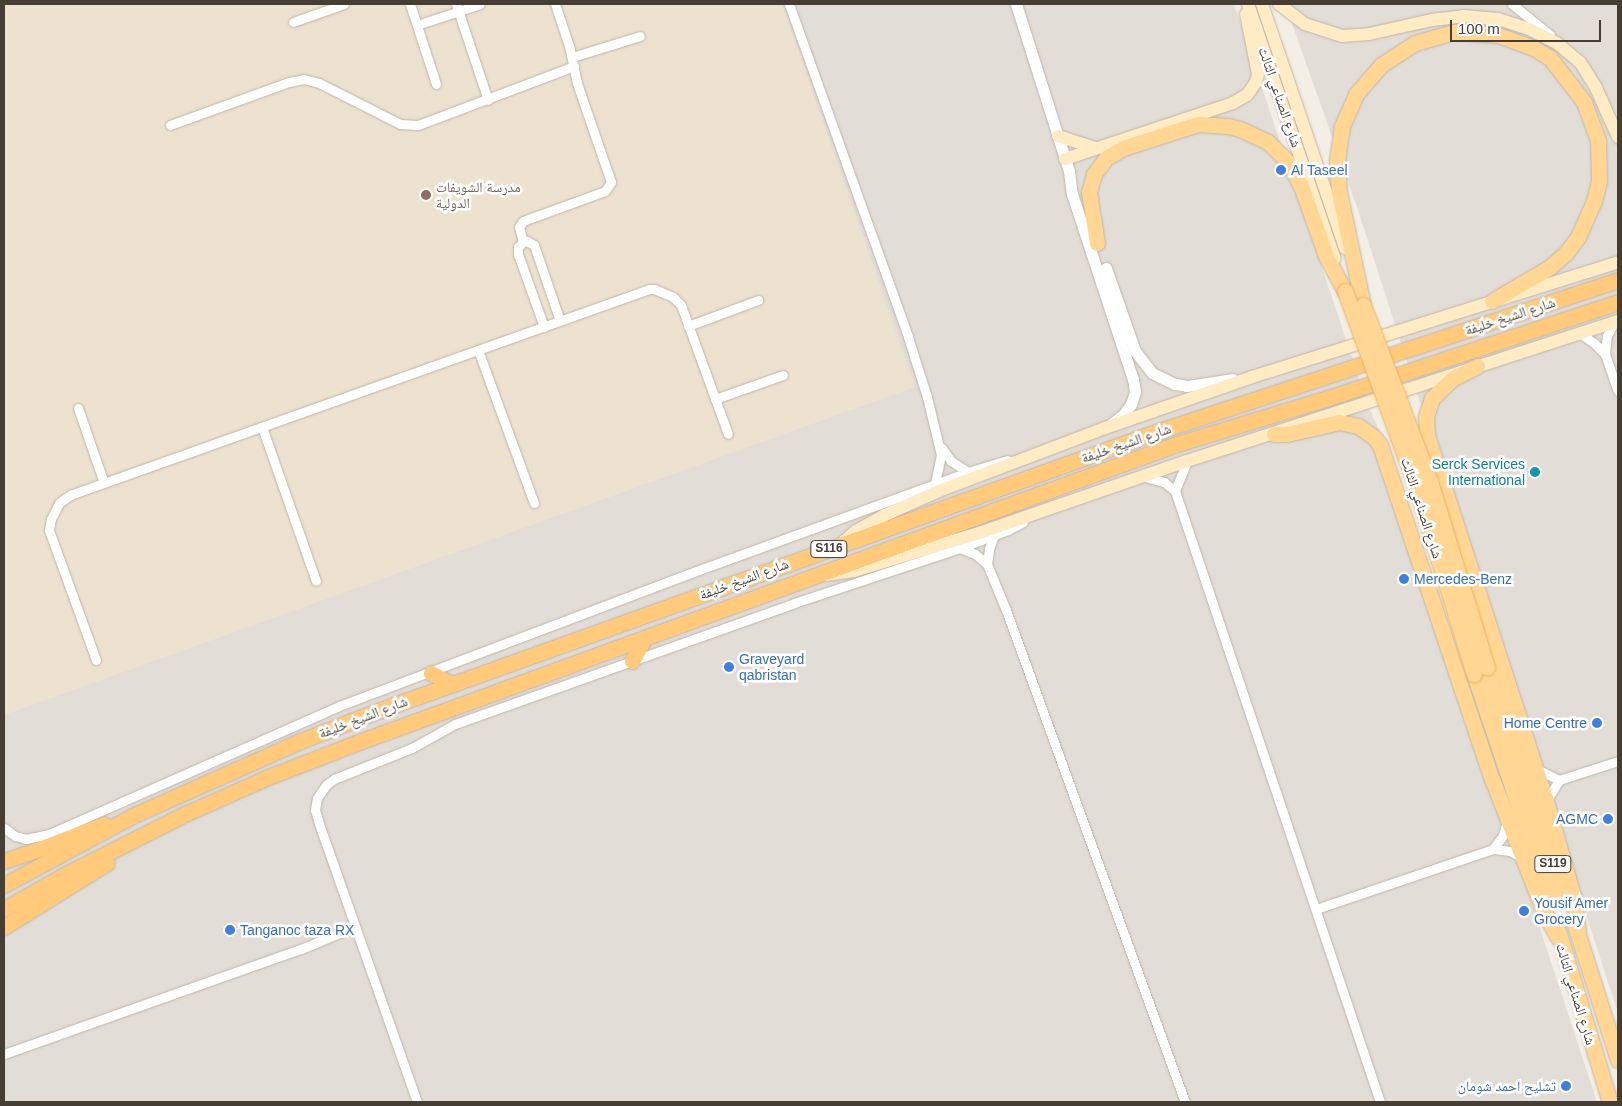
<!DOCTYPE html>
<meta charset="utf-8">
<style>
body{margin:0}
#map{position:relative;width:1622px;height:1106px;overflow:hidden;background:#f3eee6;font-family:Helvetica,"Noto Naskh Arabic",sans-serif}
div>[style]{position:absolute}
.industrial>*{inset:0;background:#e3ddd7}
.education>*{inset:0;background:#ede2cf}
.roads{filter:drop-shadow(0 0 1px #bfb5a8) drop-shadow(0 0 1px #bfb5a8)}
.minor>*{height:9px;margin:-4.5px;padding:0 4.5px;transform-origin:4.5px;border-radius:4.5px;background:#fff}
.tertiary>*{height:11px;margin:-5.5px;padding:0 5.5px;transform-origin:5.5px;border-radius:5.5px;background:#fff}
.secondary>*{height:12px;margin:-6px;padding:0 6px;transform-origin:6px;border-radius:6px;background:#ffebc4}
.primary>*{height:15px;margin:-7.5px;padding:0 7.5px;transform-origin:7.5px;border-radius:7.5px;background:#ffd693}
.trunk>*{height:15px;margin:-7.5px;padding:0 7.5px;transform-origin:7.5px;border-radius:7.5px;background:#ffca7c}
.bridges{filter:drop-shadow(0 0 1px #e8b25f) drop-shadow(0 0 1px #e8b25f)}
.primary-bridge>*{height:15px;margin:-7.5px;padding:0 7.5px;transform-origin:7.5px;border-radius:7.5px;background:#ffd693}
.dots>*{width:14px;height:14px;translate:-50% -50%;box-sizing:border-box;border:2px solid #fff;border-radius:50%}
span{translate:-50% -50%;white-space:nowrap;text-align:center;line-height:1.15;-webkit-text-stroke:5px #fff;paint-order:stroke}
.shield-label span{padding:1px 4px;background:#fff;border:1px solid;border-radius:4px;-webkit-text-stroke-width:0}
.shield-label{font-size:12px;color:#463e35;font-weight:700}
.street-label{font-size:14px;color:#463e35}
.shop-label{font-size:14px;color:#366cbe}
.left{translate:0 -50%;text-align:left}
.right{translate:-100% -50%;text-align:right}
.education-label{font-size:14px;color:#785e54}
.culture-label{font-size:14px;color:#0d838f}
.frame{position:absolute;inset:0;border:5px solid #463e35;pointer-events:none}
.scale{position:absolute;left:1450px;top:20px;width:151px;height:22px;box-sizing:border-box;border:2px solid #463e35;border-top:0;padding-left:6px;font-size:15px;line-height:18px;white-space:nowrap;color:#463e35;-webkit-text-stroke:4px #fff;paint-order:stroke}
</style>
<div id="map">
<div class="industrial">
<i style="clip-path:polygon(4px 4px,1234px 4px,1369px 408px,1393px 461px,1519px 864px,1597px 1102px,4px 1102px)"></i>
<i style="clip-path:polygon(1285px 4px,1618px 4px,1618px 1013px,1358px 210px)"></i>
</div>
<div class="education">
<i style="clip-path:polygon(4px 4px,782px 4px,915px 387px,4px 715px)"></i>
</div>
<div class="roads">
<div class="minor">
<i style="left:410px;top:4px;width:84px;rotate:72deg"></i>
<i style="left:456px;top:4px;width:101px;rotate:71.6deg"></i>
<i style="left:789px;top:4px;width:354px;rotate:70.3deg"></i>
<i style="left:908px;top:337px;width:63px;rotate:72.4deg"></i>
<i style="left:927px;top:397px;width:60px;rotate:76.4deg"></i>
<i style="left:941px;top:455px;width:29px;rotate:102deg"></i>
<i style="left:1512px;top:4px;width:49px;rotate:39.2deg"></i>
<i style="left:293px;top:22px;width:54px;rotate:-19.4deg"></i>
<i style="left:417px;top:25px;width:66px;rotate:-18.4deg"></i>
<i style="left:572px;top:57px;width:71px;rotate:-17.2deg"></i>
<i style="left:170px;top:125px;width:127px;rotate:-19.9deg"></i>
<i style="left:289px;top:82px;width:15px;rotate:-11deg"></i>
<i style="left:304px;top:79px;width:16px;rotate:15deg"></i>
<i style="left:319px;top:83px;width:91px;rotate:26.8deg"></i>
<i style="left:400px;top:124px;width:18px;rotate:3deg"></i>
<i style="left:418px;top:125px;width:167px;rotate:-20.7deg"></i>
<i style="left:523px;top:242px;width:16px;rotate:-105deg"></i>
<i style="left:519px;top:227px;width:7px;rotate:-56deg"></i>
<i style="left:523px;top:221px;width:87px;rotate:-20.1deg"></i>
<i style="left:605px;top:191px;width:11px;rotate:-56deg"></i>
<i style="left:611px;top:182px;width:105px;rotate:-109deg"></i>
<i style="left:577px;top:83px;width:35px;rotate:-102deg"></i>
<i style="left:570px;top:49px;width:47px;rotate:-108.4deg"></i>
<i style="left:688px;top:326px;width:75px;rotate:-20.4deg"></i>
<i style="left:544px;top:327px;width:77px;rotate:-109.6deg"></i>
<i style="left:518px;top:254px;width:7px;rotate:-90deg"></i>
<i style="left:518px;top:247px;width:7px;rotate:-45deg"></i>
<i style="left:523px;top:242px;width:4px;rotate:-14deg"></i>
<i style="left:527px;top:241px;width:8px;rotate:30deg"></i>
<i style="left:534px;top:245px;width:80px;rotate:71.1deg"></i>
<i style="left:1581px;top:334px;width:16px;rotate:35deg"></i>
<i style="left:1594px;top:343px;width:16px;rotate:45deg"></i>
<i style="left:1605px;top:354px;width:39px;rotate:71deg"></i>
<i style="left:478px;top:350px;width:163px;rotate:69.9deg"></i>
<i style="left:1605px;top:354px;width:18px;rotate:-84deg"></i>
<i style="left:1607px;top:336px;width:16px;rotate:-63deg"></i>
<i style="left:715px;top:399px;width:72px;rotate:-19.4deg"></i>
<i style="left:78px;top:408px;width:79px;rotate:70.9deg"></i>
<i style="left:262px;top:427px;width:163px;rotate:70.7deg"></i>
<i style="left:942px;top:448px;width:16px;rotate:55deg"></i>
<i style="left:951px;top:461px;width:20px;rotate:33deg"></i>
<i style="left:1187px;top:461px;width:32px;rotate:112deg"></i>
<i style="left:1175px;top:491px;width:644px;rotate:71.45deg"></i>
<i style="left:1145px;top:477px;width:20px;rotate:15deg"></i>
<i style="left:1164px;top:482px;width:14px;rotate:39deg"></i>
<i style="left:960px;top:548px;width:16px;rotate:22deg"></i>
<i style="left:975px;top:554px;width:16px;rotate:40deg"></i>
<i style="left:987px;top:564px;width:50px;rotate:67.6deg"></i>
<i style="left:1006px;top:610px;width:524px;rotate:70.01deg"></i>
<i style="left:987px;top:564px;width:15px;rotate:-82deg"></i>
<i style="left:989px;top:549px;width:15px;rotate:-70deg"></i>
<i style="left:96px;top:660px;width:138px;rotate:-109.9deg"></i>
<i style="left:49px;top:530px;width:11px;rotate:-80deg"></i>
<i style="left:51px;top:519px;width:18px;rotate:-63deg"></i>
<i style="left:59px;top:503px;width:14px;rotate:-36deg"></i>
<i style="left:70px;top:495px;width:615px;rotate:-19.58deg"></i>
<i style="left:649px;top:289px;width:5px"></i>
<i style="left:654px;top:289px;width:21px;rotate:23deg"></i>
<i style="left:673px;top:297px;width:11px;rotate:45deg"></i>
<i style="left:681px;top:305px;width:137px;rotate:70deg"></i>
<i style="left:1537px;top:769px;width:25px;rotate:27deg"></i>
<i style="left:1546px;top:801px;width:25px;rotate:-58deg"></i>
<i style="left:1559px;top:780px;width:62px;rotate:-17.9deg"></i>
<i style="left:4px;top:828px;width:14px;rotate:36deg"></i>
<i style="left:15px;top:836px;width:11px;rotate:15deg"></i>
<i style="left:26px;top:839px;width:24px;rotate:-12deg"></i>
<i style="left:49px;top:834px;width:317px;rotate:-23.8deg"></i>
<i style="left:339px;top:706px;width:373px;rotate:-20.7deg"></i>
<i style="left:688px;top:574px;width:298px;rotate:-20deg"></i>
<i style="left:968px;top:472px;width:41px;rotate:-17.1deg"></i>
<i style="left:1493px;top:849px;width:17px;rotate:-54deg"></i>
<i style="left:1503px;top:835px;width:15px;rotate:-74deg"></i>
<i style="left:1316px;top:909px;width:187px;rotate:-18.7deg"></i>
<i style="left:1493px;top:849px;width:17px;rotate:7deg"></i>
<i style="left:1510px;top:851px;width:13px;rotate:29deg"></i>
<i style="left:4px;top:1054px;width:315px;rotate:-19.5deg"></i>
<i style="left:301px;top:949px;width:57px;rotate:-22.5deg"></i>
<i style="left:417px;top:1102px;width:296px;rotate:-109.4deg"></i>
<i style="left:319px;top:823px;width:14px;rotate:-107deg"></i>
<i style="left:315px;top:810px;width:12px;rotate:-81deg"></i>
<i style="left:317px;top:798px;width:16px;rotate:-55deg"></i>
<i style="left:326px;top:785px;width:10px;rotate:-37deg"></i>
<i style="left:334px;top:779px;width:84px;rotate:-21.7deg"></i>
<i style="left:412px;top:748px;width:49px;rotate:-29.2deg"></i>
<i style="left:455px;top:724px;width:360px;rotate:-19.6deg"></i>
<i style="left:794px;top:603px;width:175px;rotate:-18.3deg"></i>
<i style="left:960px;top:548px;width:51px;rotate:-20.6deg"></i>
<i style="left:1008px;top:530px;width:17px;rotate:-28deg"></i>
</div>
<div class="tertiary">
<i style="left:1016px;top:4px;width:175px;rotate:72.4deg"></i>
<i style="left:1069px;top:171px;width:23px;rotate:83deg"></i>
<i style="left:1072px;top:194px;width:195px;rotate:71.8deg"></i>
<i style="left:1133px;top:379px;width:13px;rotate:81deg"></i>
<i style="left:1135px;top:392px;width:13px;rotate:108deg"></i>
<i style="left:1131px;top:404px;width:12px;rotate:125deg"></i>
<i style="left:1124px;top:414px;width:16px;rotate:142deg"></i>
<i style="left:1106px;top:268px;width:88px;rotate:70.7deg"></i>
<i style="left:1135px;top:351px;width:28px;rotate:52deg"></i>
<i style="left:1152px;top:373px;width:25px;rotate:26deg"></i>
<i style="left:1175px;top:384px;width:12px;rotate:9deg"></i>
<i style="left:1187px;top:386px;width:46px;rotate:-8.8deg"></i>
</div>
<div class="secondary">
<i style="left:1248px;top:4px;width:269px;rotate:71.2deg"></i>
<i style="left:1262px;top:4px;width:258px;rotate:71.2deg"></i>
<i style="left:1279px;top:4px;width:33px;rotate:38deg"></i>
<i style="left:1305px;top:24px;width:39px;rotate:18deg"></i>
<i style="left:1342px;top:36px;width:27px;rotate:-4deg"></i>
<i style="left:1369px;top:34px;width:65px;rotate:-12.5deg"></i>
<i style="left:1432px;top:20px;width:31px;rotate:-7deg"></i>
<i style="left:1463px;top:16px;width:35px;rotate:5deg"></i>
<i style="left:1498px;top:19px;width:35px;rotate:18deg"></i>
<i style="left:1531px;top:30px;width:29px;rotate:27deg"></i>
<i style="left:1557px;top:43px;width:30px;rotate:40deg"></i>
<i style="left:1580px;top:62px;width:31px;rotate:58deg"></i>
<i style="left:1596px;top:88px;width:54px;rotate:65.8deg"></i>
<i style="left:1058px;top:136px;width:39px;rotate:18deg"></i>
<i style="left:1065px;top:159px;width:177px;rotate:-18.4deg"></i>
<i style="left:1233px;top:103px;width:16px;rotate:-30deg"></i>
<i style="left:1247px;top:95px;width:16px;rotate:-55deg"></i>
<i style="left:1256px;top:82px;width:8px;rotate:-76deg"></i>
<i style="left:1258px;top:74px;width:61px;rotate:-101.3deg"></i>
<i style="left:842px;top:543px;width:18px;rotate:-41deg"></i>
<i style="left:856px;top:531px;width:33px;rotate:-29deg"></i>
<i style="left:885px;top:515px;width:59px;rotate:-24deg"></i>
<i style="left:939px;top:491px;width:178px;rotate:-20.8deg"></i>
<i style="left:1105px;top:428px;width:156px;rotate:-19.1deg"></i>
<i style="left:1252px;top:377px;width:384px;rotate:-17.4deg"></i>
<i style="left:826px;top:575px;width:28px;rotate:-8deg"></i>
<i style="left:854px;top:571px;width:127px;rotate:-16.9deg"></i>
<i style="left:976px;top:534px;width:223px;rotate:-19.1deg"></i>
<i style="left:1187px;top:461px;width:453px;rotate:-18deg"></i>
</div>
<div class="primary">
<i style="left:1097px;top:243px;width:52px;rotate:-98.9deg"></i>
<i style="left:1089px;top:192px;width:19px;rotate:-74deg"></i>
<i style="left:1094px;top:174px;width:20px;rotate:-53deg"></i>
<i style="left:1106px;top:158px;width:20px;rotate:-30deg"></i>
<i style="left:1123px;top:148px;width:65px;rotate:-17.9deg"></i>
<i style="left:1185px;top:128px;width:15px;rotate:-16deg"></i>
<i style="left:1199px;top:124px;width:29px;rotate:4deg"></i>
<i style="left:1228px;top:126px;width:12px;rotate:14deg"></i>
<i style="left:1240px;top:129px;width:31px;rotate:25deg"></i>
<i style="left:1268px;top:142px;width:28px;rotate:45deg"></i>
<i style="left:1288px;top:162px;width:27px;rotate:62deg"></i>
<i style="left:1301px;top:186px;width:74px;rotate:70.3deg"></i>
<i style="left:1326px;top:256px;width:40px;rotate:62deg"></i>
<i style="left:1363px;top:305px;width:116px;rotate:-102deg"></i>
<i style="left:1339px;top:192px;width:31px;rotate:-94deg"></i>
<i style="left:1337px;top:161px;width:35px;rotate:-82deg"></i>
<i style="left:1342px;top:126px;width:35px;rotate:-66deg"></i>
<i style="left:1356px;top:94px;width:38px;rotate:-49deg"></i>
<i style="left:1381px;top:65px;width:40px;rotate:-32.9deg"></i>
<i style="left:1415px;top:43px;width:41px;rotate:-15.8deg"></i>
<i style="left:1454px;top:32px;width:44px;rotate:3.9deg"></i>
<i style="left:1498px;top:35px;width:38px;rotate:20deg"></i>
<i style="left:1534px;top:48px;width:19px;rotate:32deg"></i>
<i style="left:1550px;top:58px;width:56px;rotate:52.3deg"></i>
<i style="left:1584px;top:102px;width:40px;rotate:69.8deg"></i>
<i style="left:1598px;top:140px;width:41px;rotate:88.6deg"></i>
<i style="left:1599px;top:181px;width:21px;rotate:104deg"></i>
<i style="left:1594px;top:201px;width:39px;rotate:114deg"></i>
<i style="left:1578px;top:237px;width:20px;rotate:127deg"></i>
<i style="left:1566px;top:253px;width:21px;rotate:139deg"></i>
<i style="left:1550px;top:267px;width:67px;rotate:149.6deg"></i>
<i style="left:1477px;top:366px;width:28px;rotate:153deg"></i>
<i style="left:1452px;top:379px;width:28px;rotate:136deg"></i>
<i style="left:1432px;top:398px;width:19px;rotate:108deg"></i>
<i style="left:1426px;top:416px;width:19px;rotate:87deg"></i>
<i style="left:1427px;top:435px;width:385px;rotate:72deg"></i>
<i style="left:1546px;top:801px;width:98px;rotate:74deg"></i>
<i style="left:1573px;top:895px;width:36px;rotate:82deg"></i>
<i style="left:1274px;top:434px;width:13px"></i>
<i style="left:1287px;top:434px;width:53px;rotate:-13deg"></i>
<i style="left:1339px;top:422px;width:19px;rotate:12deg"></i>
<i style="left:1358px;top:426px;width:19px;rotate:35deg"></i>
<i style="left:1374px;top:437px;width:10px;rotate:53deg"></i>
<i style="left:1380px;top:445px;width:352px;rotate:71.5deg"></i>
<i style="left:1492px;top:779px;width:145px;rotate:68.6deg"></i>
<i style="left:1545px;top:914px;width:26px;rotate:61deg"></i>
<i style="left:1487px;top:667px;width:241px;rotate:71.6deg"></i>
<i style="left:1474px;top:674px;width:238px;rotate:71.4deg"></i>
<i style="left:1574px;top:922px;width:145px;rotate:72.3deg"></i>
<i style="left:1557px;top:927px;width:183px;rotate:73.2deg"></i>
</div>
<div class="trunk">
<i style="left:632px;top:661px;width:25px;rotate:-61deg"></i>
<i style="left:431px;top:673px;width:23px;rotate:29deg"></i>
<i style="left:4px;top:861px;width:40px;rotate:-18.9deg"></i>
<i style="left:42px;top:848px;width:66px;rotate:-21.2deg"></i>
<i style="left:4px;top:885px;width:145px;rotate:-28.3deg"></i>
<i style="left:132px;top:816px;width:182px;rotate:-24deg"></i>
<i style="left:298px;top:742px;width:79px;rotate:-21.4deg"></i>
<i style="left:372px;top:713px;width:833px;rotate:-19.72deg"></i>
<i style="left:1156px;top:432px;width:486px;rotate:-18.2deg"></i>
<i style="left:4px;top:909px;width:71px;rotate:-29.4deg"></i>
<i style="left:66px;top:874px;width:133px;rotate:-26.8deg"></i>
<i style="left:185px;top:814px;width:91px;rotate:-24deg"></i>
<i style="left:268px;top:777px;width:94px;rotate:-21.1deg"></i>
<i style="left:356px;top:743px;width:871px;rotate:-20.02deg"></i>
<i style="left:1174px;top:445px;width:161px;rotate:-17deg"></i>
<i style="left:1328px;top:398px;width:305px;rotate:-18.3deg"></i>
<i style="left:4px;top:927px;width:121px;rotate:-31.9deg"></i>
</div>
</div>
<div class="bridges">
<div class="primary-bridge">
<i style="left:1345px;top:291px;width:211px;rotate:70deg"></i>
<i style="left:1417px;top:489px;width:194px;rotate:72.9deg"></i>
<i style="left:1363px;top:305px;width:188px;rotate:69.2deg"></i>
<i style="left:1430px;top:481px;width:195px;rotate:73deg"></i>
</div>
</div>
<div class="dots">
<i style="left:1281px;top:170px;background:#3f7fe0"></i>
<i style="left:426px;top:195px;background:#8d6e63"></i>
<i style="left:1535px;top:472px;background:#0f9aa8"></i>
<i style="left:1404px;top:579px;background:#3f7fe0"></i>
<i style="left:729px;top:667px;background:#3f7fe0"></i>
<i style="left:1597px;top:723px;background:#3f7fe0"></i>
<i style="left:1608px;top:819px;background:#3f7fe0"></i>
<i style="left:1524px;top:911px;background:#3f7fe0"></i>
<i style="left:230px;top:930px;background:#3f7fe0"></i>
<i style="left:1566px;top:1086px;background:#3f7fe0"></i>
</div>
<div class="shield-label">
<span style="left:829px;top:549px">S116</span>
<span style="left:1553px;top:864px">S119</span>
</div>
<div class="street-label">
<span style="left:1280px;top:97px;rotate:71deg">شارع الصناعي الثالث</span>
<span style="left:1510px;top:316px;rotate:-18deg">شارع الشيخ خليفة</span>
<span style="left:1126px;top:443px;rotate:-19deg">شارع الشيخ خليفة</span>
<span style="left:1422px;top:508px;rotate:72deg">شارع الصناعي الثالث</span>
<span style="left:744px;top:579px;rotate:-20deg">شارع الشيخ خليفة</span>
<span style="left:363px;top:717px;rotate:-21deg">شارع الشيخ خليفة</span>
<span style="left:1576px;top:994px;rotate:73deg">شارع الصناعي الثالث</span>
</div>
<div class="shop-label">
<span class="left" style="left:1291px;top:170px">Al Taseel</span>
<span class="left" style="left:1414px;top:579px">Mercedes-Benz</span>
<span class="left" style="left:739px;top:667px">Graveyard<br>qabristan</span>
<span class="right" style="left:1587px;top:723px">Home Centre</span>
<span class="right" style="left:1598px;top:819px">AGMC</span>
<span class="left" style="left:1534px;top:911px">Yousif Amer<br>Grocery</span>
<span class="left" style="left:240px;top:930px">Tanganoc taza RX</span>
<span class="right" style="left:1556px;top:1086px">تشليح احمد شومان</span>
</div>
<div class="education-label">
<span class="left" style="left:436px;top:195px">مدرسة الشويفات<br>الدولية</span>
</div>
<div class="culture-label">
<span class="right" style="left:1525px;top:472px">Serck Services<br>International</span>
</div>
<div class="frame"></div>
<div class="scale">100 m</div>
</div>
